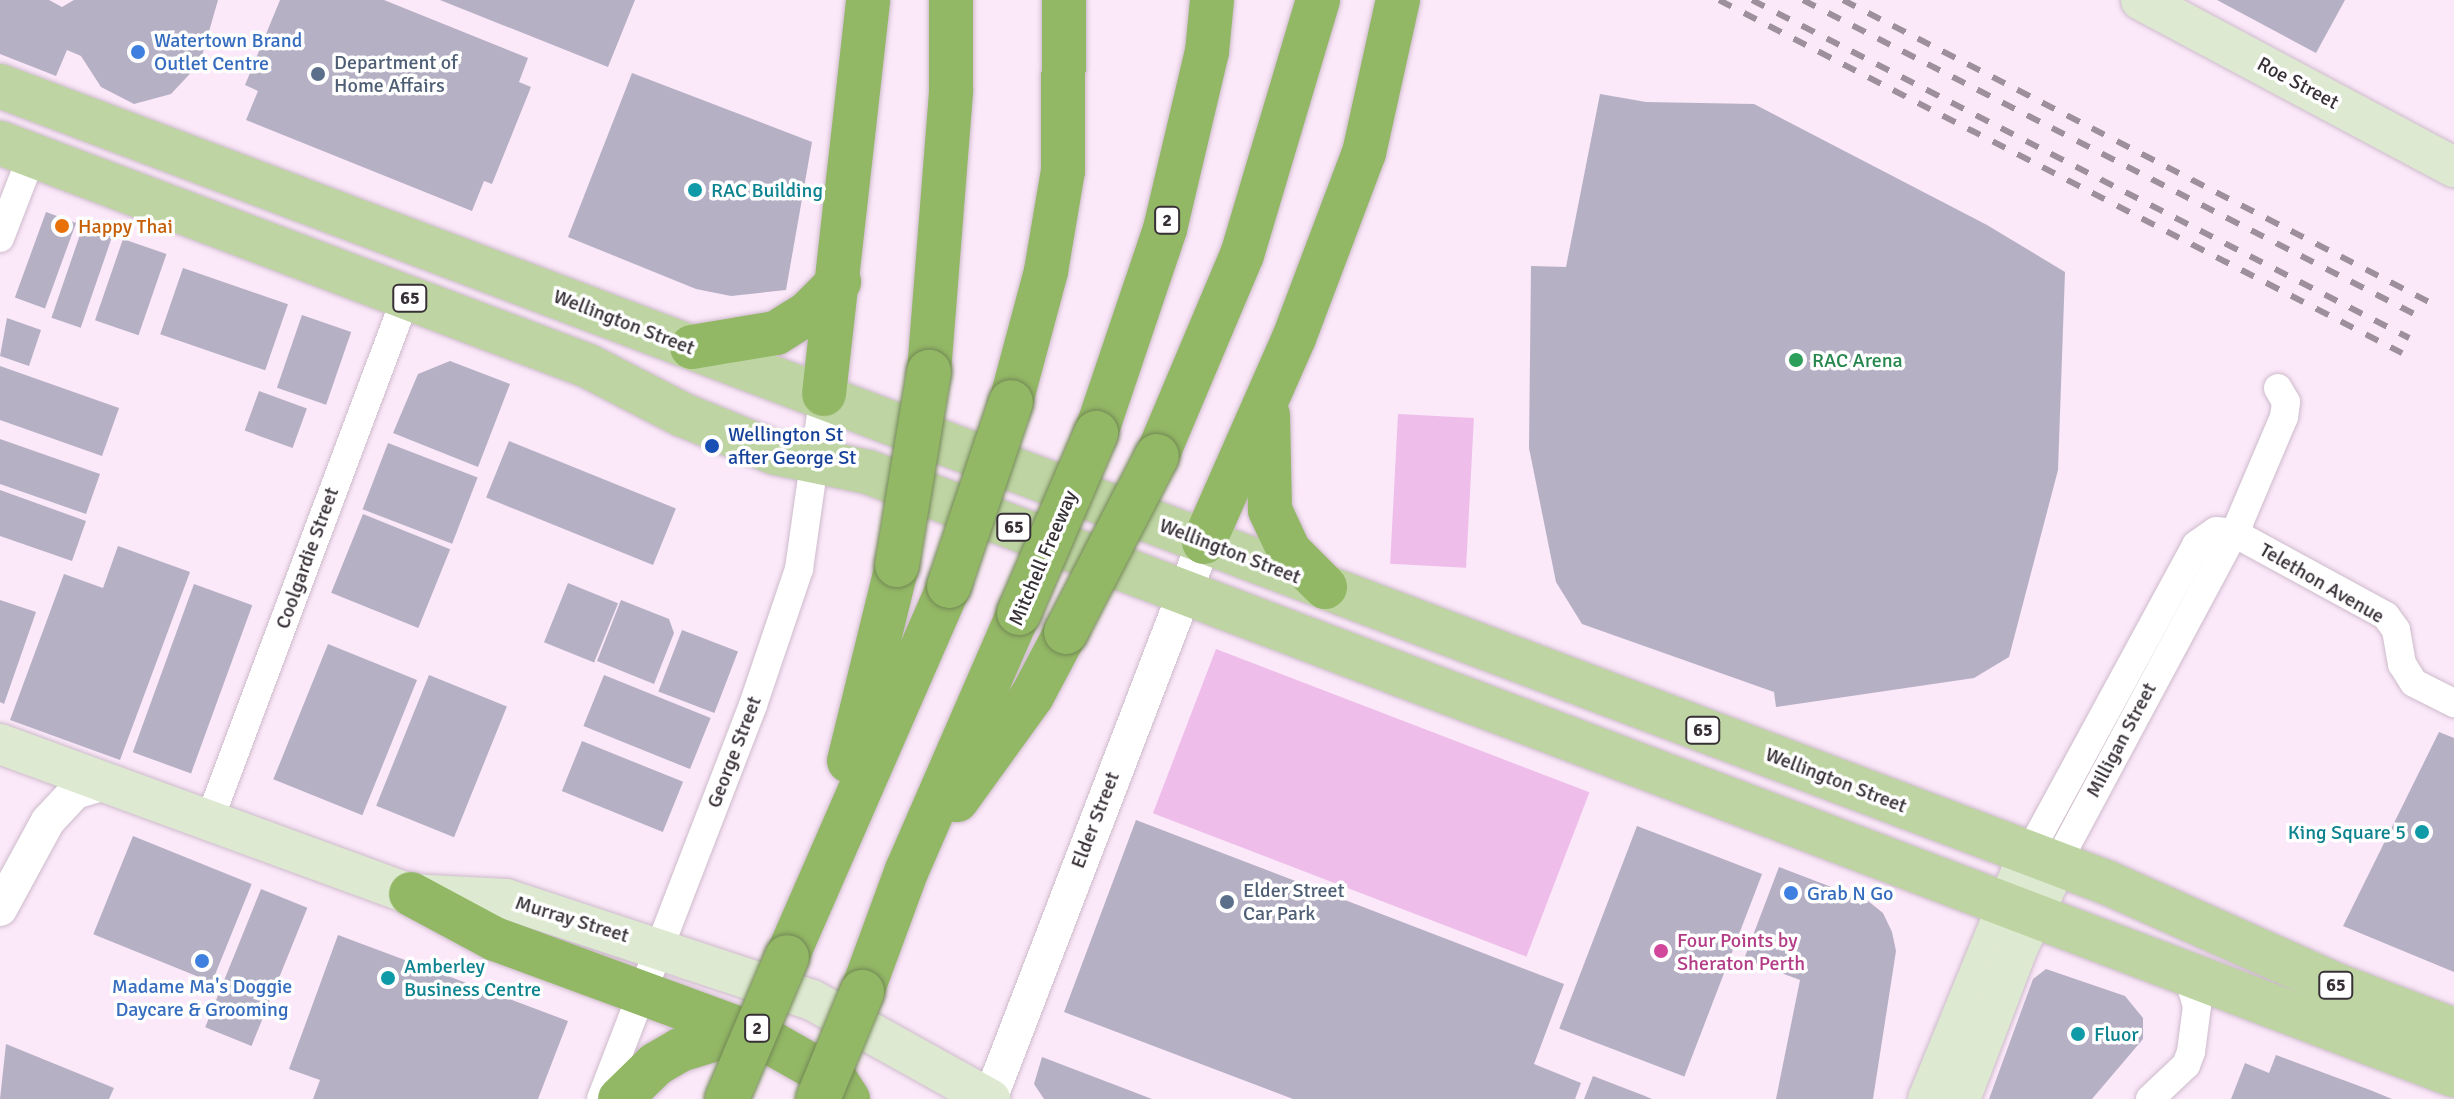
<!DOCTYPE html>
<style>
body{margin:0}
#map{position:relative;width:2454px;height:1099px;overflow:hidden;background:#fbe8f9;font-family:Signika,sans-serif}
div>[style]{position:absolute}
.green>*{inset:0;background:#eebdea;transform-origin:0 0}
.building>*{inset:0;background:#b6b0c5;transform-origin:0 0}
.roads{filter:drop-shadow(0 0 2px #cdbbcb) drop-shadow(0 0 2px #cdbbcb)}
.minor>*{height:28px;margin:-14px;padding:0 14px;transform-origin:14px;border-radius:14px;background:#fff}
.tertiary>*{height:34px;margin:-17px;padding:0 17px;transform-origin:17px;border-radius:17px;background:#fff}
.secondary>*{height:40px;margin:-20px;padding:0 20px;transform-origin:20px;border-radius:20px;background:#dee9d1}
.primary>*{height:44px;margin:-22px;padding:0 22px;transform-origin:22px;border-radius:22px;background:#bed4a3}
.motorway>*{height:44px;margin:-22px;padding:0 22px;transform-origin:22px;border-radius:22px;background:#92b765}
.rail>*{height:6px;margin-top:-3px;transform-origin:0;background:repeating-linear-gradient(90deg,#9d909c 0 14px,transparent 0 28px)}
.bridges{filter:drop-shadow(0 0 2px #728855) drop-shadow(0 0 2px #728855)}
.motorway-bridge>*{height:44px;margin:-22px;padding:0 22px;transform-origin:22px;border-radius:22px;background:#92b765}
.dots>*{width:22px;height:22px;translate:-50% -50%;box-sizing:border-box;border:4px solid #fff;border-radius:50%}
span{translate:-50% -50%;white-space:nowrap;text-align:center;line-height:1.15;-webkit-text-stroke:7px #fff;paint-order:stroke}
.shield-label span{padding:2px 6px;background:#fff;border:2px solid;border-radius:6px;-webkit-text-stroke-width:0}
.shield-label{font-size:18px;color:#373037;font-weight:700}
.shop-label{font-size:20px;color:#366cbe}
.left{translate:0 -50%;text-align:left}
.service-label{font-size:20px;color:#4e5e75}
.street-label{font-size:20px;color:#373037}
.culture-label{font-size:20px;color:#0d838f}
.right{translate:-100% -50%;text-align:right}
.food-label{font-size:20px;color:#c56008}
.leisure-label{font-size:20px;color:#27864d}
.transit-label{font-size:20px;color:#164399}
.hotel-label{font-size:20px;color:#b23c85}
</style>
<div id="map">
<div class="green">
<i style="left:1398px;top:414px;width:76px;height:150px;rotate:3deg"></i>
<i style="left:1216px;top:649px;width:400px;height:176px;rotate:21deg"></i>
</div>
<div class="building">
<i style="clip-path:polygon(0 0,49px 0,62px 7px,74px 0,218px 0,200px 63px,171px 94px,134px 104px,101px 87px,81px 56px,67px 50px,56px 76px,0 54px)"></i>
<i style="clip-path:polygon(280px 0,384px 0,528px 58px,519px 82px,531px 87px,492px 184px,484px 181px,472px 211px,246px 120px,258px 91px,245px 85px)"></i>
<i style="clip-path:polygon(440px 0,635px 0,608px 67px)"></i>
<i style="clip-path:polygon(2217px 0,2345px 0,2316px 53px)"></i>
<i style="clip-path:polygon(632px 73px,812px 142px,786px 290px,731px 296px,696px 289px,568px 237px)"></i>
<i style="clip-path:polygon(1600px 94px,1646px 102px,1754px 104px,1987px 225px,2065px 272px,2058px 470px,2009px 657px,1974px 678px,1776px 707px,1774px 692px,1582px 624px,1556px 582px,1529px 448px,1531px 266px,1566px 267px)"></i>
<i style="left:46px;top:212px;width:32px;height:91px;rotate:20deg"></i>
<i style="left:83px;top:226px;width:31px;height:97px;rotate:19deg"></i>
<i style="left:123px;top:239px;width:46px;height:86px;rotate:19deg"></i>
<i style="left:183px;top:268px;width:111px;height:70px;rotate:19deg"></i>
<i style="left:302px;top:315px;width:52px;height:77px;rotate:19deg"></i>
<i style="clip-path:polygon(7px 318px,41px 330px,29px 366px,0 356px)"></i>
<i style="clip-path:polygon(450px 361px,510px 384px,478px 467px,393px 433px,418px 374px)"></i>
<i style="clip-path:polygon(0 366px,119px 408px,102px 456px,0 420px)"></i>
<i style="left:259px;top:391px;width:51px;height:42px;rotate:20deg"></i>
<i style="clip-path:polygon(0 439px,100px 474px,86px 514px,0 484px)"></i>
<i style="left:509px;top:441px;width:180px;height:61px;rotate:22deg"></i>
<i style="left:388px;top:443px;width:96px;height:71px;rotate:21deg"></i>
<i style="clip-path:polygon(0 490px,86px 521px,72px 561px,0 536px)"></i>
<i style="left:363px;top:514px;width:94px;height:85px;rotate:22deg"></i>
<i style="clip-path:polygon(118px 546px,190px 572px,120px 760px,10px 720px,64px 574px,103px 588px)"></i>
<i style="left:568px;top:583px;width:54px;height:64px;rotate:22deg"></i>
<i style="left:194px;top:584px;width:62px;height:179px;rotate:20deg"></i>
<i style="clip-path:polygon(0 600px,36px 612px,4px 704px,0 702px)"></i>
<i style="clip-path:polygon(621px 600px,669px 619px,674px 633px,654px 684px,597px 661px)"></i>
<i style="left:682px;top:630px;width:60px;height:66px;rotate:21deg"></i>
<i style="left:328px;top:644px;width:96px;height:146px;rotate:22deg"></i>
<i style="left:429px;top:675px;width:84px;height:141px;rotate:22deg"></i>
<i style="left:604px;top:675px;width:115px;height:55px;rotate:22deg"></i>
<i style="clip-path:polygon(2439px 732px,2454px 738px,2454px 972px,2343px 926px)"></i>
<i style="left:582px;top:741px;width:109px;height:54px;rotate:22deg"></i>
<i style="clip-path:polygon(1136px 820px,1564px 984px,1534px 1064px,1581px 1083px,1575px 1099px,1293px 1099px,1064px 1012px)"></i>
<i style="left:1637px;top:826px;width:134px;height:217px;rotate:21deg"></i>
<i style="left:133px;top:836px;width:128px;height:106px;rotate:22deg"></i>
<i style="clip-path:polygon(1779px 867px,1868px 901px,1883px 913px,1892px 932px,1896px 951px,1873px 1099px,1776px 1099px,1800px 980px,1744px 959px)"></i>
<i style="left:261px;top:889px;width:50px;height:149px;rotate:22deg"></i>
<i style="clip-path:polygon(338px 935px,568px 1021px,538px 1099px,313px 1099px,320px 1080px,289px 1069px)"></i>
<i style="clip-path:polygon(2046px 969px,2125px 996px,2143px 1018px,2143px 1039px,2092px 1099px,1989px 1099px,2033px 979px)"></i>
<i style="clip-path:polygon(6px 1044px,114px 1088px,109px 1099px,0 1099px)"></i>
<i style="clip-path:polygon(2276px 1055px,2370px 1090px,2392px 1099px,2231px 1099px,2245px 1063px,2269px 1073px)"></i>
<i style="clip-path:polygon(1042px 1057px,1152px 1099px,1044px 1099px,1034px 1084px)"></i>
<i style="clip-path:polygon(1593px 1076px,1645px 1096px,1652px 1099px,1584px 1099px)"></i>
</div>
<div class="roads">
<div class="minor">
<i style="left:0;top:238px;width:89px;rotate:-68.9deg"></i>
<i style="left:209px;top:821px;width:560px;rotate:-69.4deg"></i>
<i style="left:2029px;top:853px;width:350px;rotate:-61.5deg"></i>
<i style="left:2196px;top:545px;width:24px;rotate:-35deg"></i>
<i style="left:2216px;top:531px;width:18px;rotate:6deg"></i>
<i style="left:2234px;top:533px;width:173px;rotate:28.6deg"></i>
<i style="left:2386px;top:616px;width:17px;rotate:54deg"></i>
<i style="left:2396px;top:630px;width:35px;rotate:80deg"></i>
<i style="left:2402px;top:664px;width:22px;rotate:58deg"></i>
<i style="left:2414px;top:683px;width:45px;rotate:26.6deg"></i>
<i style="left:2057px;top:863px;width:386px;rotate:-61.8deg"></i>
<i style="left:2239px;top:523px;width:115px;rotate:-67deg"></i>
<i style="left:2284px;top:417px;width:15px;rotate:-82deg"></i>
<i style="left:2286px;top:402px;width:16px;rotate:-120deg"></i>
<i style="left:601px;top:1099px;width:422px;rotate:-68.9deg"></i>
<i style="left:753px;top:705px;width:144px;rotate:-71.3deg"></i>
<i style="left:799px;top:569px;width:177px;rotate:-81.9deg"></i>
<i style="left:2150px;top:1099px;width:50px;rotate:-43.4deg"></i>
<i style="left:2186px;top:1065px;width:14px;rotate:-69deg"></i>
<i style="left:2191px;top:1052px;width:46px;rotate:-82.6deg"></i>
<i style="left:2197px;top:1006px;width:37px;rotate:-107deg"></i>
</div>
<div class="tertiary">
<i style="left:0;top:909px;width:100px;rotate:-61.4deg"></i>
<i style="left:48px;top:821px;width:40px;rotate:-47deg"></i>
<i style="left:75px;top:792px;width:30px;rotate:-17deg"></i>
<i style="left:990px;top:1099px;width:597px;rotate:-68.98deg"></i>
</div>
<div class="secondary">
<i style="left:2141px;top:0;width:355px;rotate:28.1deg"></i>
<i style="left:0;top:744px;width:438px;rotate:20.1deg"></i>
<i style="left:411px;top:894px;width:95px;rotate:3deg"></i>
<i style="left:506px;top:899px;width:322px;rotate:18.3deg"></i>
<i style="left:812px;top:1000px;width:204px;rotate:29.1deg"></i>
<i style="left:1928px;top:1099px;width:266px;rotate:-67.7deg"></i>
<i style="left:1960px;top:1099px;width:157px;rotate:-69.1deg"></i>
<i style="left:2016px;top:952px;width:98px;rotate:-65.3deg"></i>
</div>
<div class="primary">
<i style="left:0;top:86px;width:2254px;rotate:20.71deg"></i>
<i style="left:2108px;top:883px;width:250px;rotate:24.1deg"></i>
<i style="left:2336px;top:985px;width:126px;rotate:20.9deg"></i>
<i style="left:0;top:143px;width:629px;rotate:20.77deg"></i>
<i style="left:588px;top:366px;width:107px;rotate:27.3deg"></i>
<i style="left:683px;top:415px;width:100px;rotate:22.2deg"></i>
<i style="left:776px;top:453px;width:94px;rotate:11.7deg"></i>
<i style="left:868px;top:472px;width:1697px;rotate:20.82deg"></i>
</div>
<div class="motorway">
<i style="left:692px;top:347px;width:85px;rotate:-9.5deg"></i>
<i style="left:776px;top:333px;width:38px;rotate:-32deg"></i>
<i style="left:808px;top:313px;width:44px;rotate:-45deg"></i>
<i style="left:929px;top:372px;width:283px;rotate:-85.5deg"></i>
<i style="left:951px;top:90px;width:90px;rotate:-90deg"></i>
<i style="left:824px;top:394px;width:396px;rotate:-83.6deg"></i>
<i style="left:1011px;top:402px;width:136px;rotate:-75deg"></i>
<i style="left:1046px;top:271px;width:101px;rotate:-80.4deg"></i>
<i style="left:1063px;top:171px;width:171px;rotate:-89.7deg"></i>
<i style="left:1268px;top:415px;width:95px;rotate:88.8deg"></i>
<i style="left:1270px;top:510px;width:45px;rotate:65.1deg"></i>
<i style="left:1289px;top:551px;width:51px;rotate:45deg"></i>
<i style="left:1096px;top:433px;width:215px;rotate:-71.3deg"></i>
<i style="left:1165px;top:229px;width:182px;rotate:-76.7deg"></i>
<i style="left:1207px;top:52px;width:52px;rotate:-84.5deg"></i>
<i style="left:1157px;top:456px;width:218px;rotate:-67.1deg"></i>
<i style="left:1242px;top:255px;width:266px;rotate:-73.4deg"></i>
<i style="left:1204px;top:542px;width:223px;rotate:-66.2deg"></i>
<i style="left:1294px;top:338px;width:198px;rotate:-69.3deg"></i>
<i style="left:1364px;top:153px;width:157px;rotate:-77.5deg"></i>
<i style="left:849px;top:761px;width:202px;rotate:-76.2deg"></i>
<i style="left:957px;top:800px;width:128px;rotate:-54.2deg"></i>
<i style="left:1032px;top:696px;width:72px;rotate:-62deg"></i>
<i style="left:411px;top:894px;width:95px;rotate:28.2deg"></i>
<i style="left:495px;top:939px;width:281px;rotate:20.2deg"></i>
<i style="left:759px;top:1036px;width:87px;rotate:29.5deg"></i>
<i style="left:835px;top:1079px;width:24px;rotate:57deg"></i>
<i style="left:787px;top:957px;width:405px;rotate:-66.4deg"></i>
<i style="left:862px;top:992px;width:130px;rotate:-69.8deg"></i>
<i style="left:907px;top:870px;width:280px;rotate:-66.5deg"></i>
<i style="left:620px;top:1099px;width:50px;rotate:-44.2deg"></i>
<i style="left:656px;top:1064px;width:28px;rotate:-30deg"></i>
<i style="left:680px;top:1050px;width:37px;rotate:-17deg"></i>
<i style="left:715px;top:1039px;width:35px;rotate:-3deg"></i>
</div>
</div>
<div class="rail">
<i style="left:1719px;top:0;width:769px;rotate:27.33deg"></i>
<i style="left:1752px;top:0;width:739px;rotate:27.22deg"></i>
<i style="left:1803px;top:0;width:696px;rotate:27.19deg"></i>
<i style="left:1843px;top:0;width:659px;rotate:27.26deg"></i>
</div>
<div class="bridges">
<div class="motorway-bridge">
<i style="left:897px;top:565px;width:196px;rotate:-80.6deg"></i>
<i style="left:949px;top:586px;width:194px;rotate:-71.4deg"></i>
<i style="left:1019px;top:613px;width:196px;rotate:-66.8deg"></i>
<i style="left:1066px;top:632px;width:198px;rotate:-62.7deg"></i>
<i style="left:727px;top:1099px;width:154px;rotate:-67.1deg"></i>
<i style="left:818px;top:1099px;width:116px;rotate:-67.6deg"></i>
</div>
</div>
<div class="dots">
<i style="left:138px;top:52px;background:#3f7fe0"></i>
<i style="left:318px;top:74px;background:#5c6f8a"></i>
<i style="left:695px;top:190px;background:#0f9aa8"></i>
<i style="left:62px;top:226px;background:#e8710a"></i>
<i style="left:1796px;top:360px;background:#2e9e5b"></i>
<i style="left:712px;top:446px;background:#1a4fb4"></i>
<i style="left:2422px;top:832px;background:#0f9aa8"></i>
<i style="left:1791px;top:893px;background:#3f7fe0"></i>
<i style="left:1227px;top:902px;background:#5c6f8a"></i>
<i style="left:1661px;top:951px;background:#d1479c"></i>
<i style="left:202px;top:961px;background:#3f7fe0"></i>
<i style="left:388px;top:978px;background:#0f9aa8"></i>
<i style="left:2078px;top:1034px;background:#0f9aa8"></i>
</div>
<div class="shield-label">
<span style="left:1167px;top:220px">2</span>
<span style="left:410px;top:298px">65</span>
<span style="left:1014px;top:527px">65</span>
<span style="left:1703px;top:730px">65</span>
<span style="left:2336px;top:985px">65</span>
<span style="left:757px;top:1028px">2</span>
</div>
<div class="shop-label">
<span class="left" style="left:154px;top:52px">Watertown Brand<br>Outlet Centre</span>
<span class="left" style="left:1807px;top:893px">Grab N Go</span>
<span style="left:202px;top:998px">Madame Ma's Doggie<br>Daycare &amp; Grooming</span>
</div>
<div class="service-label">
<span class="left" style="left:334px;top:74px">Department of<br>Home Affairs</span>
<span class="left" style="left:1243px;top:902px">Elder Street<br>Car Park</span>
</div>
<div class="street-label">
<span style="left:2298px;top:83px;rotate:28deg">Roe Street</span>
<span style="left:624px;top:322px;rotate:21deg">Wellington Street</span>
<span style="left:1230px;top:551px;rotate:21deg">Wellington Street</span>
<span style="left:307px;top:558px;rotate:-70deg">Coolgardie Street</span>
<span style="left:1043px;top:558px;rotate:-67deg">Mitchell Freeway</span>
<span style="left:2322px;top:583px;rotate:30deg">Telethon Avenue</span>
<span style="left:2121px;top:740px;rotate:-62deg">Milligan Street</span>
<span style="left:734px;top:752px;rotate:-69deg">George Street</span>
<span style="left:1836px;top:780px;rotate:21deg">Wellington Street</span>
<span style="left:1095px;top:820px;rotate:-69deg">Elder Street</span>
<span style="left:572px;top:919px;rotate:17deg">Murray Street</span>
</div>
<div class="culture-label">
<span class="left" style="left:711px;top:190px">RAC Building</span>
<span class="right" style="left:2406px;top:832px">King Square 5</span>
<span class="left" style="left:404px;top:978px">Amberley<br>Business Centre</span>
<span class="left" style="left:2094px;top:1034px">Fluor</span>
</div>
<div class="food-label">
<span class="left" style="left:78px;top:226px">Happy Thai</span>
</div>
<div class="leisure-label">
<span class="left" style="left:1812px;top:360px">RAC Arena</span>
</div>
<div class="transit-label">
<span class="left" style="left:728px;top:446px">Wellington St<br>after George St</span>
</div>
<div class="hotel-label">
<span class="left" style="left:1677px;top:952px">Four Points by<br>Sheraton Perth</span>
</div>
</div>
